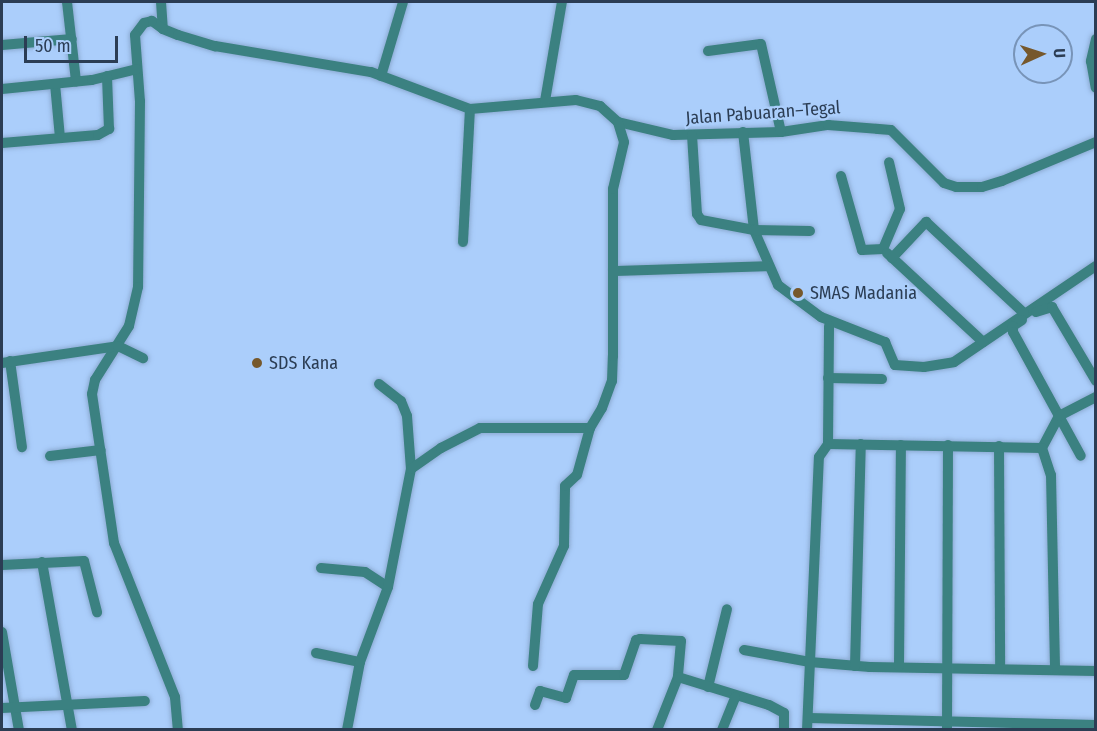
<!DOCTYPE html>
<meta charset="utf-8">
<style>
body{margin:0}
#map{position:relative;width:1097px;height:731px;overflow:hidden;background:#abcefb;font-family:"Fira Sans Condensed",sans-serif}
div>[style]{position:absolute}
.roads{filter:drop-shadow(0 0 2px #8cabd3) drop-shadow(0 0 2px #8cabd3)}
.minor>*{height:10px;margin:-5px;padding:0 5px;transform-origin:5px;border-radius:5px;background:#3b8181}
.dots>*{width:16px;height:16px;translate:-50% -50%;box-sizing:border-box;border:3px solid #abcefb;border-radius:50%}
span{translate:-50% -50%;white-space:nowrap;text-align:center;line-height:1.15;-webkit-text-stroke:4.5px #abcefb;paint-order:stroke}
.street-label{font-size:18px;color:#2b3d54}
.poi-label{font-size:18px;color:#2b3d54}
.left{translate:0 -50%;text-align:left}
.frame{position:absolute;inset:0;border:3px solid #2b3d54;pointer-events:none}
.north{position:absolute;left:1013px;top:24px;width:60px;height:60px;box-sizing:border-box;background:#abcefb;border:2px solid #7894b8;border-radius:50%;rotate:87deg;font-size:16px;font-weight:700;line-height:24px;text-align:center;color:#2b3d54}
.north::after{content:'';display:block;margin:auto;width:21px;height:27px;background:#76582c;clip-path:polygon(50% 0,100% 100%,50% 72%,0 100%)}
.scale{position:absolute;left:24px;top:36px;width:94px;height:27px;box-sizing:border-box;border:3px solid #2b3d54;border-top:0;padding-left:8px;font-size:18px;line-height:21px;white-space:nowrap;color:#2b3d54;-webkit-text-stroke:4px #abcefb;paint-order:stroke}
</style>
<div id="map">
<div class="roads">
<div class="minor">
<i style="left:67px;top:2px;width:80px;rotate:83.5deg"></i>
<i style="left:161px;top:2px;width:27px;rotate:86deg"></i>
<i style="left:163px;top:29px;width:16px;rotate:22deg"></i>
<i style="left:178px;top:35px;width:39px;rotate:17deg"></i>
<i style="left:215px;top:46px;width:158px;rotate:9.5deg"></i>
<i style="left:371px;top:72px;width:106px;rotate:20.5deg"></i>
<i style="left:470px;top:109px;width:106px;rotate:-4.9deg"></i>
<i style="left:576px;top:100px;width:25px;rotate:14deg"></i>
<i style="left:600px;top:106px;width:24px;rotate:42deg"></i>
<i style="left:618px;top:122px;width:57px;rotate:13.3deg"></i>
<i style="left:673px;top:135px;width:108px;rotate:-1.6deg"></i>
<i style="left:781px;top:132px;width:48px;rotate:-8.5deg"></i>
<i style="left:828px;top:125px;width:63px;rotate:4.5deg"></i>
<i style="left:891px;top:130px;width:75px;rotate:45deg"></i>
<i style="left:944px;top:183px;width:13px;rotate:18deg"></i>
<i style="left:956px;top:187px;width:26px"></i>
<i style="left:982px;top:187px;width:21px;rotate:-17deg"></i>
<i style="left:1002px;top:181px;width:102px;rotate:-22.5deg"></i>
<i style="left:163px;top:29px;width:14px;rotate:-144deg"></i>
<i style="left:152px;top:21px;width:8px;rotate:166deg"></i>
<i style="left:144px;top:23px;width:15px;rotate:127deg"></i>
<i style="left:135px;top:35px;width:66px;rotate:85.7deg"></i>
<i style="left:140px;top:101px;width:186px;rotate:90.6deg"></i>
<i style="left:138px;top:287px;width:40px;rotate:103deg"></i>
<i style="left:129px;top:326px;width:64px;rotate:122.2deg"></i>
<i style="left:95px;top:380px;width:14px;rotate:102deg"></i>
<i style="left:92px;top:394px;width:151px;rotate:81.6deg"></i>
<i style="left:114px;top:543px;width:166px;rotate:68.4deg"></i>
<i style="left:175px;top:697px;width:33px;rotate:85deg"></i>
<i style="left:1096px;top:39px;width:23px;rotate:103deg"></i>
<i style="left:1091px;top:61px;width:27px;rotate:80deg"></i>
<i style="left:2px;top:45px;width:70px;rotate:-4.9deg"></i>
<i style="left:708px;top:51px;width:53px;rotate:-7.5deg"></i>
<i style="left:761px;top:44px;width:90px;rotate:77.2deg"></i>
<i style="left:381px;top:76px;width:77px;rotate:-73.4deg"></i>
<i style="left:55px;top:84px;width:54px;rotate:84.7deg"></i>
<i style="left:2px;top:89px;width:90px;rotate:-5.7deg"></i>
<i style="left:92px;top:80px;width:46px;rotate:-13.7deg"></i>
<i style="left:545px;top:101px;width:100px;rotate:-80.3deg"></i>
<i style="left:743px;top:132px;width:99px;rotate:83.6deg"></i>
<i style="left:754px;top:230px;width:60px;rotate:66.4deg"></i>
<i style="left:778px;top:285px;width:54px;rotate:36.7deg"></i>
<i style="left:821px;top:317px;width:69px;rotate:21.3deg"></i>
<i style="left:885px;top:342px;width:25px;rotate:67deg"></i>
<i style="left:895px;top:365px;width:29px;rotate:4deg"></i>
<i style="left:924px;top:367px;width:30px;rotate:-9deg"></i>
<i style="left:954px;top:362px;width:171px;rotate:-34.1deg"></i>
<i style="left:692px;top:135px;width:79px;rotate:86.4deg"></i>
<i style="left:697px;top:214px;width:7px;rotate:56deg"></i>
<i style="left:701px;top:220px;width:54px;rotate:10.7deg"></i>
<i style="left:754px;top:230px;width:56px;rotate:1deg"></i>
<i style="left:2px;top:143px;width:96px;rotate:-4.8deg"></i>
<i style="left:98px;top:135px;width:13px;rotate:-29deg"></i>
<i style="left:109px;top:129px;width:53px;rotate:-92.2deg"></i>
<i style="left:841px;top:176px;width:77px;rotate:74.2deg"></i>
<i style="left:862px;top:250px;width:21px;rotate:-3deg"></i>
<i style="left:883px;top:249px;width:43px;rotate:-67deg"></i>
<i style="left:900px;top:209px;width:48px;rotate:-103.2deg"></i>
<i style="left:463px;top:242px;width:133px;rotate:-87deg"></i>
<i style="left:887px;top:253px;width:131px;rotate:42.8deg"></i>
<i style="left:892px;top:258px;width:50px;rotate:-46.6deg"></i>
<i style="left:926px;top:222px;width:134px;rotate:42.9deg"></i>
<i style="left:613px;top:271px;width:155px;rotate:-1.8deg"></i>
<i style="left:1036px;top:312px;width:17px;rotate:-17deg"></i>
<i style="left:1052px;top:307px;width:86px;rotate:59.3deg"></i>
<i style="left:1022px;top:320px;width:11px;rotate:146deg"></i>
<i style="left:1013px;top:326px;width:6px;rotate:90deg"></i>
<i style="left:1013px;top:332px;width:141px;rotate:61.3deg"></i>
<i style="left:10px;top:361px;width:87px;rotate:82.1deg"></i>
<i style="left:2px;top:363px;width:117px;rotate:-8.3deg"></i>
<i style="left:118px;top:346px;width:28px;rotate:26deg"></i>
<i style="left:828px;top:378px;width:54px;rotate:1.1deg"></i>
<i style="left:379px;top:384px;width:28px;rotate:38deg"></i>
<i style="left:401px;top:401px;width:16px;rotate:68deg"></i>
<i style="left:407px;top:416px;width:53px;rotate:85.7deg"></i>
<i style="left:828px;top:444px;width:118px;rotate:-89.5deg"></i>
<i style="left:999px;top:446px;width:223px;rotate:89.7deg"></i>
<i style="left:1042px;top:448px;width:36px;rotate:-62deg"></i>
<i style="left:1059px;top:416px;width:42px;rotate:-27.2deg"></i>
<i style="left:50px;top:456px;width:51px;rotate:-6.7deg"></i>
<i style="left:42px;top:562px;width:171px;rotate:79.9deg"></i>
<i style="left:2px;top:565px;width:82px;rotate:-2.8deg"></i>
<i style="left:84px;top:561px;width:53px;rotate:75.7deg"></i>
<i style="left:321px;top:568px;width:44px;rotate:5.2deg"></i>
<i style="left:365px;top:572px;width:27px;rotate:33deg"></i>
<i style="left:2px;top:632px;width:99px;rotate:80.2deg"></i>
<i style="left:744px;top:650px;width:67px;rotate:10.3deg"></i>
<i style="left:810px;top:662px;width:60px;rotate:4.8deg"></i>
<i style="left:870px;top:667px;width:226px;rotate:1deg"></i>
<i style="left:316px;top:653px;width:45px;rotate:11.6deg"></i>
<i style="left:533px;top:666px;width:62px;rotate:-85.4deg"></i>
<i style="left:538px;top:604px;width:64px;rotate:-65.9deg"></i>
<i style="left:564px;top:546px;width:60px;rotate:-89deg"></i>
<i style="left:565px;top:486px;width:16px;rotate:-43deg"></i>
<i style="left:577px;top:475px;width:49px;rotate:-74.5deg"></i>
<i style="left:855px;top:666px;width:222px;rotate:-88.5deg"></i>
<i style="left:899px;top:666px;width:221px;rotate:-89.5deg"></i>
<i style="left:708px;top:687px;width:80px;rotate:-76.3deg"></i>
<i style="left:535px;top:705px;width:15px;rotate:-70deg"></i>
<i style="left:540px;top:691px;width:27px;rotate:15deg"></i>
<i style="left:566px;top:698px;width:24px;rotate:-71deg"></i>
<i style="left:574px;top:675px;width:50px"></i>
<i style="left:624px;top:675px;width:37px;rotate:-71deg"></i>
<i style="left:636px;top:640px;width:4px;rotate:-14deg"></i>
<i style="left:640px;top:639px;width:41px;rotate:2.8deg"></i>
<i style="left:681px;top:641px;width:36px;rotate:95deg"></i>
<i style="left:2px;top:708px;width:143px;rotate:-2.8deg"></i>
<i style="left:809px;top:718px;width:287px;rotate:1.4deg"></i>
<i style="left:347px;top:730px;width:69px;rotate:-79.2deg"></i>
<i style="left:360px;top:662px;width:80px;rotate:-69.5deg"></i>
<i style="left:388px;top:587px;width:120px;rotate:-79deg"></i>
<i style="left:411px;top:469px;width:37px;rotate:-35deg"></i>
<i style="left:441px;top:448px;width:44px;rotate:-27.1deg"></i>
<i style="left:480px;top:428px;width:110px"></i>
<i style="left:590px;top:428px;width:23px;rotate:-59deg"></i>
<i style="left:602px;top:408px;width:29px;rotate:-70deg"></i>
<i style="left:612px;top:381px;width:25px;rotate:-88deg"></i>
<i style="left:613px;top:356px;width:167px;rotate:-90deg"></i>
<i style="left:613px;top:189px;width:48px;rotate:-76.8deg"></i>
<i style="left:624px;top:142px;width:21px;rotate:-107deg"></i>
<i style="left:657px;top:730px;width:57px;rotate:-68.4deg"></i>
<i style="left:678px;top:677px;width:95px;rotate:17.1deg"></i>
<i style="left:769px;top:705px;width:17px;rotate:28deg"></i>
<i style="left:784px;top:713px;width:17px;rotate:90deg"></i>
<i style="left:722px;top:730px;width:35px;rotate:-68deg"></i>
<i style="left:807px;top:730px;width:273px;rotate:-87.5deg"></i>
<i style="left:819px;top:457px;width:16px;rotate:-55deg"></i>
<i style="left:828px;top:444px;width:214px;rotate:1.1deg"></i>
<i style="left:1042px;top:448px;width:28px;rotate:72deg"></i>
<i style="left:1051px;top:475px;width:195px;rotate:88.8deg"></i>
<i style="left:947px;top:730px;width:285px;rotate:-89.8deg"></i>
</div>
</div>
<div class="dots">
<i style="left:798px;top:293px;background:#76582c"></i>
<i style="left:257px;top:363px;background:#76582c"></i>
</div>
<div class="street-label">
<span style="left:763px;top:113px;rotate:-4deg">Jalan Pabuaran–Tegal</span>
</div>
<div class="poi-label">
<span class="left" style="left:810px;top:293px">SMAS Madania</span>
<span class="left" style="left:269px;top:363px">SDS Kana</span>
</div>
<div class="frame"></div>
<div class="north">U</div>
<div class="scale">50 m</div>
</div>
